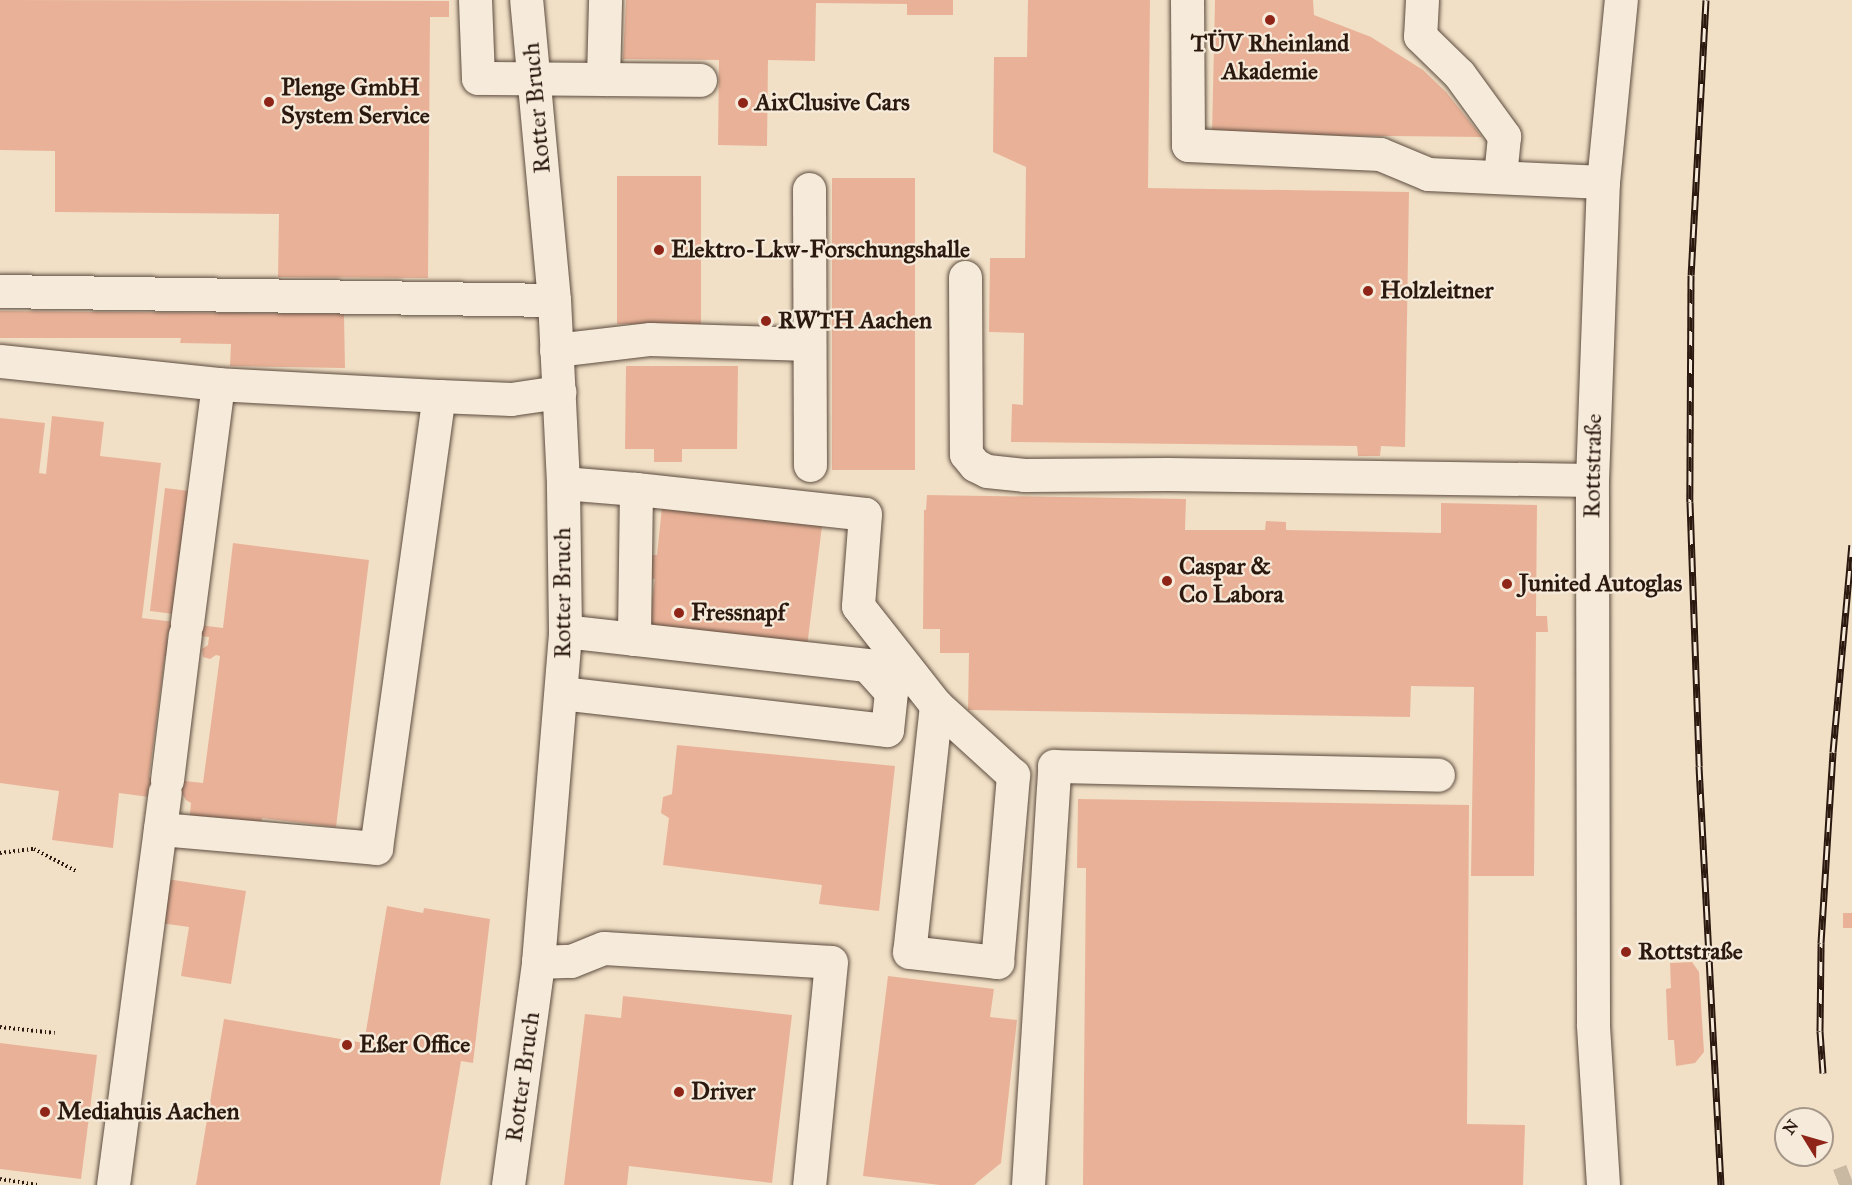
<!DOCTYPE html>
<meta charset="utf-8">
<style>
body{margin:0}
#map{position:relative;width:1852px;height:1185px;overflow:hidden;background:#f1e0c6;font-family:"IM FELL Great Primer",serif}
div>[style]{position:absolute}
.building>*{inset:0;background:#e9b298;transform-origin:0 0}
.minor-tunnel>*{height:33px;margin-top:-16.5px;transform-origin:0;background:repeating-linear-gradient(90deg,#c9b8a2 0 33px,transparent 0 49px)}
.path>*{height:4px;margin-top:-2px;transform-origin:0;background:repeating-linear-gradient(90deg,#2b1910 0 1.5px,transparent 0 4.5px)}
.roads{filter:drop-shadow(0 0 2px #5c4b3e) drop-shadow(0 0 2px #5c4b3e)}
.minor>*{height:33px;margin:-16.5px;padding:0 16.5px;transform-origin:16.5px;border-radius:16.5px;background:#f6ebda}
.rail>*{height:7px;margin-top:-3.5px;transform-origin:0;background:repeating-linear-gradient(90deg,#f6ebda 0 14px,#2b1910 0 28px);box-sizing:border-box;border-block:2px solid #2b1910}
.dots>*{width:16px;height:16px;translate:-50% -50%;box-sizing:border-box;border:3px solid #f6ebda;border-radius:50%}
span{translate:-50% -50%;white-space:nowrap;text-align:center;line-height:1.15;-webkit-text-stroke:4.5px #f6ebda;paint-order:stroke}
.poi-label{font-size:24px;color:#2b1910;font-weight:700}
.left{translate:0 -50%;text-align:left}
.street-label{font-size:24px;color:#2b1910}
.north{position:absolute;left:1774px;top:1107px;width:60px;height:60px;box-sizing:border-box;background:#f6ebda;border:2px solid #a59789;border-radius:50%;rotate:307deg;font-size:16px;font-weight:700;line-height:24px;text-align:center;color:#2b1910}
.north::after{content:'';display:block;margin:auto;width:21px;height:27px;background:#8f2418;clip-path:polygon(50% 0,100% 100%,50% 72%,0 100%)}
</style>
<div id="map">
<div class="building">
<i style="clip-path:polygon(0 0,449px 1px,449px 17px,430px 17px,428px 278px,278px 277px,279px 214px,55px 212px,55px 151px,0 150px)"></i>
<i style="clip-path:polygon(626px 0,953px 0,953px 15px,907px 15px,907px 4px,816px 3px,815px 61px,768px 60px,767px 146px,718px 145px,719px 60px,623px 59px)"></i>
<i style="clip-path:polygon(1028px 0,1150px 0,1148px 188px,1409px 192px,1405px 447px,1381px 446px,1380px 456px,1358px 456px,1357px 446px,1011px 442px,1012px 404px,1023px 405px,1024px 333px,989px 332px,990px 258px,1025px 258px,1026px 167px,993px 152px,994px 57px,1027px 57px)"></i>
<i style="clip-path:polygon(1215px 0,1313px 0,1314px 15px,1371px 37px,1423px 70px,1446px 92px,1482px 137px,1212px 134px)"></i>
<i style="left:617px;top:176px;width:84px;height:148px"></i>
<i style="left:832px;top:178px;width:83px;height:292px"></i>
<i style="clip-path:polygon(0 311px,344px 314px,345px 368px,230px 366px,231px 344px,180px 343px,181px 338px,0 338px)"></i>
<i style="clip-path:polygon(626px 366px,738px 366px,737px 449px,682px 449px,682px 462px,654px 462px,654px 449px,625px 449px)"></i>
<i style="clip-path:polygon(evenodd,52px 416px,104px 422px,100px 456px,161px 463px,142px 618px,223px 628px,233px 543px,369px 560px,336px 827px,262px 818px,260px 833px,189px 825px,191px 803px,186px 800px,183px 795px,165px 792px,149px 797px,119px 793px,113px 848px,52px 840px,59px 791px,0 783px,0 418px,45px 423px,39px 473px,46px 474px,52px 416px,168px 633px,209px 637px,208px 645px,202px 649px,203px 657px,210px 659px,216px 655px,220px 656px,203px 783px,149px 777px,165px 656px,170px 655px,171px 641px,167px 641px,168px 633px)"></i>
<i style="left:165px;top:488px;width:26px;height:124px;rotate:7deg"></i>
<i style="clip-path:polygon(927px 495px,1186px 499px,1185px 530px,1265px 530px,1266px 521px,1286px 522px,1286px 530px,1441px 533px,1441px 503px,1537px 505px,1536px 616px,1547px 616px,1548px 632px,1536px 632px,1534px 876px,1471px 876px,1474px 687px,1411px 686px,1410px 717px,968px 710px,969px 653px,940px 653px,940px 629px,923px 629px,924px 510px,926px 510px)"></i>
<i style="clip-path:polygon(662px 507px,822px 526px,807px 647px,648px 628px,655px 579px,646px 578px,649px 555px,657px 555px)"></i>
<i style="clip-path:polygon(677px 745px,895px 766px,879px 911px,819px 904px,822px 885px,663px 865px,669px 818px,661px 813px,663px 797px,672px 794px)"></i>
<i style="clip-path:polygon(1078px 799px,1469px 805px,1467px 1124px,1525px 1125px,1523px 1185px,1083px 1185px,1086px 868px,1077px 868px)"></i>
<i style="clip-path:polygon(167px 879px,246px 891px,231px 984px,181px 976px,189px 927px,160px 923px)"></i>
<i style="clip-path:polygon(387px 906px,423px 913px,424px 908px,490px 919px,473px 1063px,461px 1061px,440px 1185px,196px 1185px,224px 1019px,364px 1043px)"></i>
<i style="left:1843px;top:913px;width:9px;height:15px"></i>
<i style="clip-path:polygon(1692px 962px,1699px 972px,1704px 1052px,1695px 1063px,1676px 1066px,1674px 1040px,1668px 1040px,1666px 989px,1671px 988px,1670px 963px)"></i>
<i style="clip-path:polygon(888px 976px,994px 989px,990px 1017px,1017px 1020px,1001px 1163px,974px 1185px,940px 1185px,863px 1176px)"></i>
<i style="clip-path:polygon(623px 996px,792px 1015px,772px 1183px,629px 1166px,627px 1185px,564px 1185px,585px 1014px,621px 1018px)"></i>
<i style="clip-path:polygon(0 1043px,97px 1055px,81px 1179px,0 1169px)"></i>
</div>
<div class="minor-tunnel">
<i style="left:1839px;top:1185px;width:14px;rotate:-21deg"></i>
</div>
<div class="path">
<i style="left:0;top:853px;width:34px;rotate:-7deg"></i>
<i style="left:34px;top:849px;width:47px;rotate:27.6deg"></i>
<i style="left:0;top:1027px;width:55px;rotate:6.2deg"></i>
<i style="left:0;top:1179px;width:38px;rotate:9deg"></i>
</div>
<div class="roads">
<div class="minor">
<i style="left:475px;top:0;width:78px;rotate:87.8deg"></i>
<i style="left:478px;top:78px;width:222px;rotate:0.5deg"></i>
<i style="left:1187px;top:0;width:145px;rotate:89.6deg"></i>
<i style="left:1188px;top:145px;width:192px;rotate:2.7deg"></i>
<i style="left:1380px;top:154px;width:52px;rotate:22.6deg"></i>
<i style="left:1428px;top:174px;width:175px;rotate:2.6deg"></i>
<i style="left:1422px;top:0;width:36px;rotate:93deg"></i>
<i style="left:1420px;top:36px;width:54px;rotate:44.3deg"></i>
<i style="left:1459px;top:74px;width:77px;rotate:54deg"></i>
<i style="left:1504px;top:136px;width:41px;rotate:95.6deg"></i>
<i style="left:603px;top:79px;width:79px;rotate:-88.5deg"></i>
<i style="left:809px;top:189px;width:276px;rotate:89.8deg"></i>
<i style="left:965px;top:277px;width:177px;rotate:89.7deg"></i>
<i style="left:966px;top:454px;width:14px;rotate:51deg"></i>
<i style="left:975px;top:465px;width:13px;rotate:27deg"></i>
<i style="left:987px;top:471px;width:37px;rotate:6deg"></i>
<i style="left:1024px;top:475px;width:144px;rotate:-0.4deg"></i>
<i style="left:1168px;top:474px;width:424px;rotate:0.8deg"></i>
<i style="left:0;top:291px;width:554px;rotate:0.93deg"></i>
<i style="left:556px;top:350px;width:95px;rotate:-6.7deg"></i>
<i style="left:650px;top:339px;width:159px;rotate:1.8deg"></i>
<i style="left:0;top:361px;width:219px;rotate:6deg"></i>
<i style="left:218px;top:384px;width:242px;rotate:97.4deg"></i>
<i style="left:439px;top:396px;width:72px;rotate:2.4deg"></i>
<i style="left:511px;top:399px;width:49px;rotate:-8.3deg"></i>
<i style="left:563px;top:483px;width:73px;rotate:4.7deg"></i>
<i style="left:636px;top:489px;width:150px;rotate:90.8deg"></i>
<i style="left:636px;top:489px;width:230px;rotate:6.2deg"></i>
<i style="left:865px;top:514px;width:92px;rotate:94.4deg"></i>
<i style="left:858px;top:606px;width:126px;rotate:51.8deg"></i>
<i style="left:936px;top:705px;width:248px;rotate:96.2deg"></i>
<i style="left:909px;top:952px;width:89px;rotate:6.5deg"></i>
<i style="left:997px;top:962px;width:188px;rotate:-85.1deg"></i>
<i style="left:1013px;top:775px;width:104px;rotate:-137.7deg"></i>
<i style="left:561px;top:693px;width:328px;rotate:6.5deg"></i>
<i style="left:887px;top:730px;width:38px;rotate:-84deg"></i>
<i style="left:891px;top:692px;width:36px;rotate:-132deg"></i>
<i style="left:867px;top:665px;width:304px;rotate:-173.6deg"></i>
<i style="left:167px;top:780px;width:147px;rotate:-83deg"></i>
<i style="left:160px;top:829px;width:217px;rotate:5deg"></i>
<i style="left:376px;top:848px;width:456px;rotate:-82.1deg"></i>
<i style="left:439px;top:396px;width:221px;rotate:-176.9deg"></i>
<i style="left:538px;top:962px;width:33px;rotate:-2deg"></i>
<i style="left:571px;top:961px;width:35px;rotate:-22deg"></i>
<i style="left:604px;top:948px;width:227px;rotate:3.5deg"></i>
<i style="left:831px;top:962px;width:224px;rotate:95.6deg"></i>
<i style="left:113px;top:1185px;width:396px;rotate:-82.5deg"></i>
<i style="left:508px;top:1185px;width:225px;rotate:-82.3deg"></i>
<i style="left:538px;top:962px;width:332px;rotate:-85.3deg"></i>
<i style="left:565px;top:631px;width:148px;rotate:-90.8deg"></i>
<i style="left:563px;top:483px;width:183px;rotate:-92.8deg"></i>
<i style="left:554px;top:300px;width:301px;rotate:-95.3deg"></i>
<i style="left:1028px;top:1185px;width:420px;rotate:-86.4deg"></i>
<i style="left:1054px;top:766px;width:384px;rotate:1.3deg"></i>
<i style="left:1603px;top:1185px;width:161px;rotate:-93.6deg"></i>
<i style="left:1593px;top:1024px;width:544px;rotate:-90.11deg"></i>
<i style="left:1592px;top:480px;width:298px;rotate:-87.9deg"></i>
<i style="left:1603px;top:182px;width:183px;rotate:-84.4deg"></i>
</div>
</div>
<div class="rail">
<i style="left:1706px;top:0;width:275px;rotate:93.1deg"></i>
<i style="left:1691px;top:275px;width:227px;rotate:90.3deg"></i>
<i style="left:1690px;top:502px;width:264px;rotate:88deg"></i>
<i style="left:1699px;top:766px;width:420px;rotate:87deg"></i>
<i style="left:1823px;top:1073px;width:42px;rotate:-94.1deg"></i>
<i style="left:1820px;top:1031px;width:88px;rotate:-89.3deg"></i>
<i style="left:1821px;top:943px;width:191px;rotate:-86.4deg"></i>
<i style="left:1833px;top:752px;width:208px;rotate:-84.8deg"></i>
</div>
<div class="dots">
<i style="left:1270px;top:20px;background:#8f2418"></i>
<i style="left:269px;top:102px;background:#8f2418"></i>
<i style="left:743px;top:103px;background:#8f2418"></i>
<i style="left:659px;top:250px;background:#8f2418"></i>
<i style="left:1368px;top:291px;background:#8f2418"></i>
<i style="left:766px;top:321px;background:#8f2418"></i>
<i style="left:1167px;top:581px;background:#8f2418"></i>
<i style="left:1507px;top:584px;background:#8f2418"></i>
<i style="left:679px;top:613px;background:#8f2418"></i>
<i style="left:1626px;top:952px;background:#8f2418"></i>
<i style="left:347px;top:1045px;background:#8f2418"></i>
<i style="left:679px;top:1092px;background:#8f2418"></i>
<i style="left:45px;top:1112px;background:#8f2418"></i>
</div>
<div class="poi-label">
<span style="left:1270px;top:58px">TÜV Rheinland<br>Akademie</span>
<span class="left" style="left:281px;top:102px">Plenge GmbH<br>System Service</span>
<span class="left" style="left:755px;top:103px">AixClusive Cars</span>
<span class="left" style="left:671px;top:250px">Elektro-Lkw-Forschungshalle</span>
<span class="left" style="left:1380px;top:291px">Holzleitner</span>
<span class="left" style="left:778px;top:321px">RWTH Aachen</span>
<span class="left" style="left:1179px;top:581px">Caspar &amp;<br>Co Labora</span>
<span class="left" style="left:1519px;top:584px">Junited Autoglas</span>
<span class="left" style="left:691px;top:613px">Fressnapf</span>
<span class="left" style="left:1638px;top:952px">Rottstraße</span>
<span class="left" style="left:359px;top:1045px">Eßer Office</span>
<span class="left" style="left:691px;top:1092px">Driver</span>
<span class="left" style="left:57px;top:1112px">Mediahuis Aachen</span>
</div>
<div class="street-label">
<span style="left:537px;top:108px;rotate:-95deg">Rotter Bruch</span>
<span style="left:1593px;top:466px;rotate:-89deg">Rottstraße</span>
<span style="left:563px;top:593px;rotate:-90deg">Rotter Bruch</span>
<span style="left:523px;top:1077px;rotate:-82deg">Rotter Bruch</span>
</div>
<div class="north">N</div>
</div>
